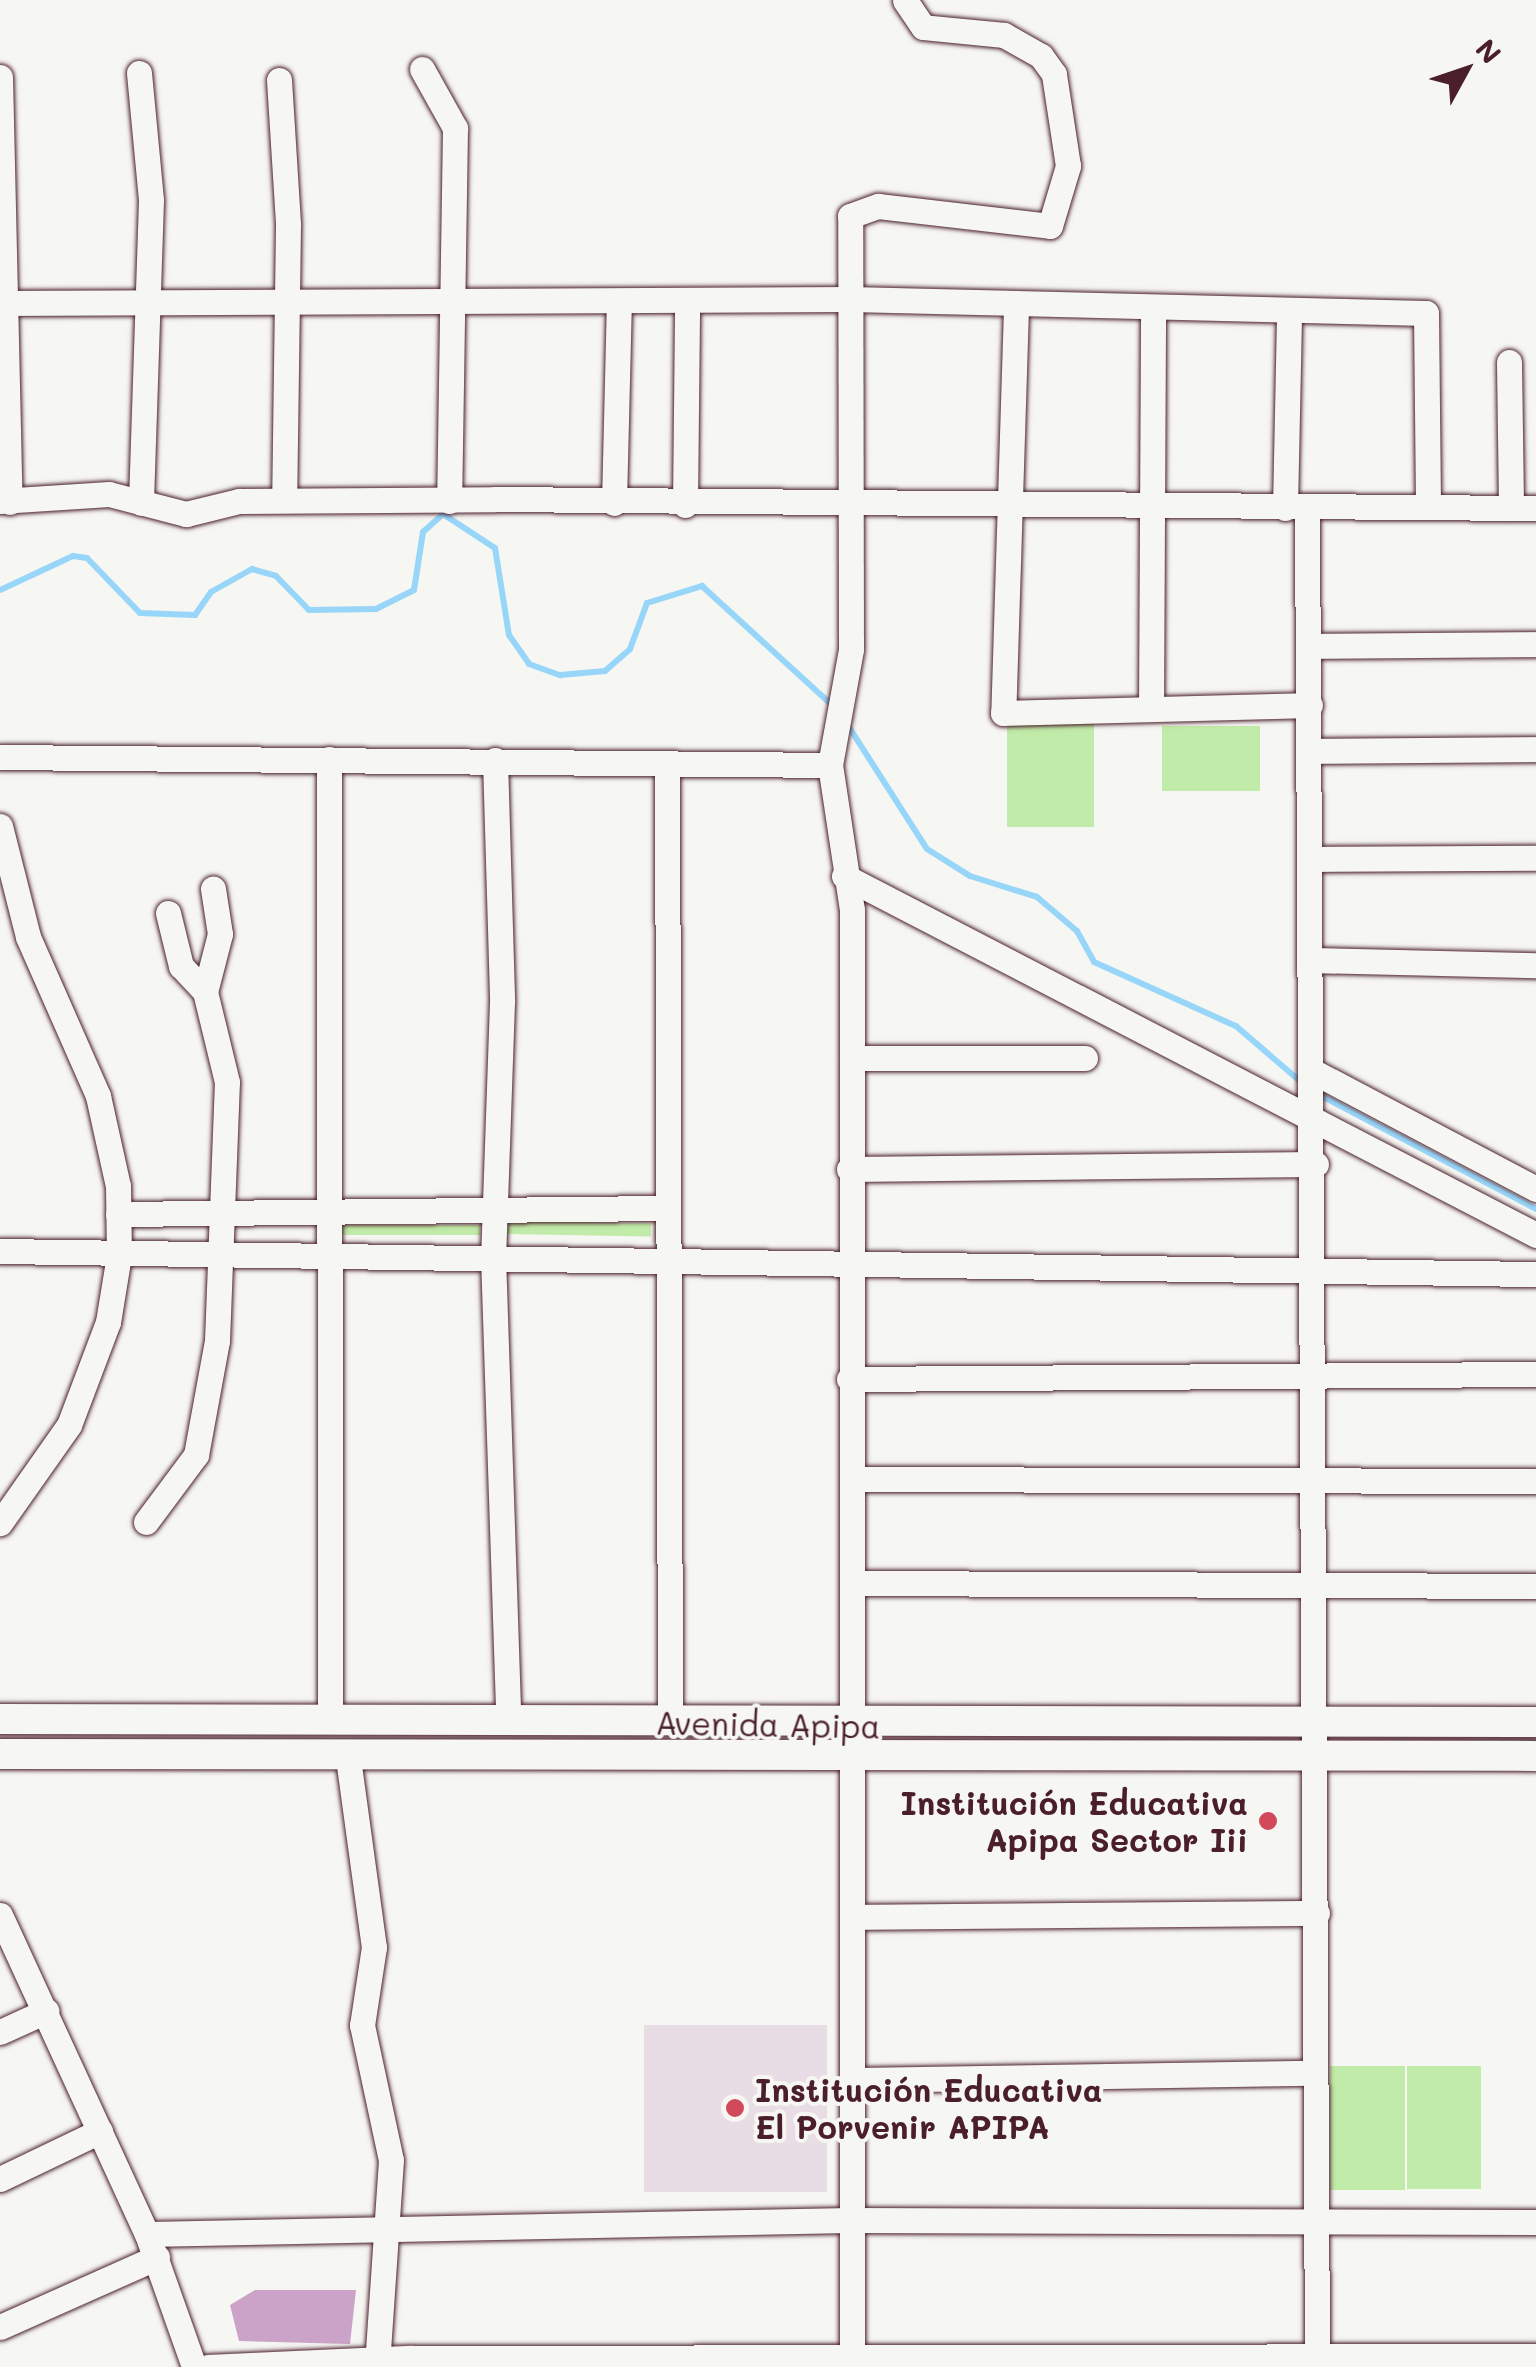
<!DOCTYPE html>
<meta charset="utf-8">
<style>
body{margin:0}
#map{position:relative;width:1536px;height:2367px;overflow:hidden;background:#f6f6f2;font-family:Mali,sans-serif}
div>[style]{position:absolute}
.built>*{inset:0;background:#e9dde5;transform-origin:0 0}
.green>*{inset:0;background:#c1eba8;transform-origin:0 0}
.stream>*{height:6px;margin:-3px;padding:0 3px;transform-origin:3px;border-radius:3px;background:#98d6f9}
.building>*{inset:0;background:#cca3c8}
.roads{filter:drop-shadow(0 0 2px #4a1f2b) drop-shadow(0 0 2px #4a1f2b)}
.minor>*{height:25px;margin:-12.5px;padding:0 12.5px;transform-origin:12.5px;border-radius:12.5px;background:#f6f6f2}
.tertiary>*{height:30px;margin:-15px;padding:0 15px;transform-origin:15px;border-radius:15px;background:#f6f6f2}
.dots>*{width:28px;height:28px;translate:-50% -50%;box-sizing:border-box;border:5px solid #f6f6f2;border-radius:50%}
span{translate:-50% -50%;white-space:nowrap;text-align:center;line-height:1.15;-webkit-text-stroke:8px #f6f6f2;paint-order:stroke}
.street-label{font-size:32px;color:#4a1f2b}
.poi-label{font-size:32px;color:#4a1f2b;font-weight:700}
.right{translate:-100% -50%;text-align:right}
.left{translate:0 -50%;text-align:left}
.north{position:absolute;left:1416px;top:20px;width:100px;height:100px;-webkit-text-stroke:8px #f6f6f2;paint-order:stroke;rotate:50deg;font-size:28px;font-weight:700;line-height:40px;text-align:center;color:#4a1f2b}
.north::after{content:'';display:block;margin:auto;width:35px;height:45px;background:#4a1f2b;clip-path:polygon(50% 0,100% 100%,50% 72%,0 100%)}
</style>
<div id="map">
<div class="built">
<i style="left:644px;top:2025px;width:183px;height:167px"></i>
</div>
<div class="green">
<i style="left:1007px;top:718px;width:87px;height:109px"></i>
<i style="left:1162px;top:726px;width:98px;height:65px"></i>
<i style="left:507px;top:1221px;width:144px;height:13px;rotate:1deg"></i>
<i style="left:338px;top:1225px;width:142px;height:10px"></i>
<i style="left:1330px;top:2066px;width:75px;height:124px"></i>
<i style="left:1407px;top:2066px;width:74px;height:123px"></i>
</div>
<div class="stream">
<i style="left:0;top:590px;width:81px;rotate:-25deg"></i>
<i style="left:73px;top:556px;width:14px;rotate:8deg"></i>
<i style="left:87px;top:558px;width:76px;rotate:46.1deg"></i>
<i style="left:140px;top:613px;width:55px;rotate:2.1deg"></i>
<i style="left:195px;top:615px;width:28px;rotate:-55deg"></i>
<i style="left:211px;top:592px;width:47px;rotate:-29.3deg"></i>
<i style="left:252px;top:569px;width:25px;rotate:16deg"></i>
<i style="left:276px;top:576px;width:47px;rotate:45.9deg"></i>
<i style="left:309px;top:610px;width:67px;rotate:-0.9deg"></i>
<i style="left:376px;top:609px;width:42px;rotate:-26.6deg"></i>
<i style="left:414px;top:590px;width:59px;rotate:-81.2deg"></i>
<i style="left:423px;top:532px;width:27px;rotate:-42deg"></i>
<i style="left:443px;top:514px;width:62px;rotate:33.2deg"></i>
<i style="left:495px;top:548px;width:88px;rotate:80.9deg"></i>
<i style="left:509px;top:635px;width:35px;rotate:55deg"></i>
<i style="left:529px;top:664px;width:33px;rotate:20deg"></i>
<i style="left:560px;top:675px;width:45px;rotate:-5.1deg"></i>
<i style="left:605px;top:671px;width:33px;rotate:-41deg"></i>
<i style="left:630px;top:649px;width:49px;rotate:-69.7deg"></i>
<i style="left:647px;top:603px;width:58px;rotate:-17.2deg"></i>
<i style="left:702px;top:586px;width:178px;rotate:42.5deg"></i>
<i style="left:847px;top:724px;width:148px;rotate:57.4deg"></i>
<i style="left:927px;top:849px;width:51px;rotate:32.1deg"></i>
<i style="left:970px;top:876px;width:70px;rotate:17.4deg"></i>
<i style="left:1037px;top:897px;width:52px;rotate:40.4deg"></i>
<i style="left:1077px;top:931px;width:35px;rotate:61deg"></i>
<i style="left:1094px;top:962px;width:156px;rotate:24.3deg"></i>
<i style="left:1236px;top:1026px;width:87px;rotate:40.8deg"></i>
<i style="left:1316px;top:1093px;width:249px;rotate:27.8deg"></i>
</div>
<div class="building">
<i style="clip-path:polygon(255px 2290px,356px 2290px,350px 2344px,239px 2341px,230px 2305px)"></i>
</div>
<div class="roads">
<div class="minor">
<i style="left:422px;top:69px;width:68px;rotate:60.8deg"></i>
<i style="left:455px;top:128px;width:373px;rotate:90.9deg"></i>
<i style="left:139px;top:73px;width:128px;rotate:84.6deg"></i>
<i style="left:151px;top:200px;width:303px;rotate:91.9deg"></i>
<i style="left:0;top:77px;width:425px;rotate:88.7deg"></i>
<i style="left:279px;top:80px;width:145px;rotate:86.4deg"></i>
<i style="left:288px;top:225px;width:275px;rotate:90.8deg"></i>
<i style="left:0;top:303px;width:850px;rotate:-0.27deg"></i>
<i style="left:850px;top:299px;width:576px;rotate:1.39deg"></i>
<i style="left:1426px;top:313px;width:194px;rotate:89.4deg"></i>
<i style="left:1016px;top:308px;width:405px;rotate:91.8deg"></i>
<i style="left:1003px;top:713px;width:307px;rotate:-1.5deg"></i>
<i style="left:1509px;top:362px;width:146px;rotate:89.2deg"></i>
<i style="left:0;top:501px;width:109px;rotate:-3.7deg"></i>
<i style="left:109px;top:494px;width:80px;rotate:14.6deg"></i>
<i style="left:186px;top:514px;width:55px;rotate:-13.8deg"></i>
<i style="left:239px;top:501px;width:256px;rotate:-0.4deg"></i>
<i style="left:495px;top:499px;width:1041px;rotate:0.5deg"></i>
<i style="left:614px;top:503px;width:201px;rotate:-88.6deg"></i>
<i style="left:685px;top:505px;width:205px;rotate:-89.4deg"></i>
<i style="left:1285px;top:508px;width:196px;rotate:-88.8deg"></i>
<i style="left:1307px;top:511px;width:1856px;rotate:89.69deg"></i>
<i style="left:1309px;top:646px;width:227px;rotate:-0.5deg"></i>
<i style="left:1151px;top:709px;width:399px;rotate:-89.7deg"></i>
<i style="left:1310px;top:751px;width:226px;rotate:-0.5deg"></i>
<i style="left:0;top:757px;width:830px;rotate:0.55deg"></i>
<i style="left:329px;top:759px;width:961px;rotate:89.94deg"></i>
<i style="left:495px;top:760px;width:242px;rotate:88.3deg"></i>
<i style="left:502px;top:1002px;width:254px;rotate:92deg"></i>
<i style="left:493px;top:1256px;width:461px;rotate:88.1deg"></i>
<i style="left:667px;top:763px;width:956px;rotate:89.82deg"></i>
<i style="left:0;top:826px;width:114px;rotate:75.8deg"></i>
<i style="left:28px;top:937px;width:174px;rotate:66.2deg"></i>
<i style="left:98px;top:1096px;width:92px;rotate:77.5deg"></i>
<i style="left:118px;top:1186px;width:69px;rotate:89.2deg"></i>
<i style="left:119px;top:1255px;width:68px;rotate:99.3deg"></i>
<i style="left:108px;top:1322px;width:110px;rotate:110.7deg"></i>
<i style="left:69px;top:1425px;width:120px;rotate:125.1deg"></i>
<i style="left:1310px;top:859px;width:226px;rotate:-0.3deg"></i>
<i style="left:844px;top:876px;width:780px;rotate:27.42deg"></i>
<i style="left:168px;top:913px;width:55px;rotate:76.2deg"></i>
<i style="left:181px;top:966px;width:35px;rotate:47deg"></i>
<i style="left:1309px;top:960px;width:227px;rotate:1.3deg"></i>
<i style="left:852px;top:1058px;width:233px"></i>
<i style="left:1316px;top:1073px;width:249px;rotate:27.8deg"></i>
<i style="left:849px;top:1169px;width:467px;rotate:-0.6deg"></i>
<i style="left:118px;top:1214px;width:549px;rotate:-0.63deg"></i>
<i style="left:0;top:1251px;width:1536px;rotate:0.86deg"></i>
<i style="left:849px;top:1379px;width:687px;rotate:-0.42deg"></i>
<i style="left:852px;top:1479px;width:684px;rotate:0.17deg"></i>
<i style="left:146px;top:1522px;width:84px;rotate:-53.3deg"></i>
<i style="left:196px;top:1455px;width:116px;rotate:-79.6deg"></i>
<i style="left:217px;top:1341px;width:259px;rotate:-87.8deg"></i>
<i style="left:227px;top:1082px;width:93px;rotate:-103.7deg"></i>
<i style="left:205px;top:992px;width:60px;rotate:-75.5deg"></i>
<i style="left:220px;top:934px;width:46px;rotate:-98.8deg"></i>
<i style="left:852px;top:1583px;width:684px;rotate:0.25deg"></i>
<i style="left:348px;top:1758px;width:191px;rotate:82.2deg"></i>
<i style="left:374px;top:1947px;width:79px;rotate:98.7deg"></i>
<i style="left:362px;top:2025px;width:138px;rotate:77.9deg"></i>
<i style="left:391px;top:2160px;width:207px;rotate:93.9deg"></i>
<i style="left:0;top:1915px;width:351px;rotate:65.3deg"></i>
<i style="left:147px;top:2234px;width:141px;rotate:70.5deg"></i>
<i style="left:852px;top:1917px;width:465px;rotate:-0.5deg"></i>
<i style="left:0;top:2032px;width:51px;rotate:-24.5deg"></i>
<i style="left:854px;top:2080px;width:459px;rotate:-0.9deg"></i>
<i style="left:0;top:2179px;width:111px;rotate:-25.6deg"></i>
<i style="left:147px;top:2234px;width:703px;rotate:-1.14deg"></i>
<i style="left:850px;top:2220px;width:686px;rotate:0.17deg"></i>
<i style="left:0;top:2327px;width:172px;rotate:-24deg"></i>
<i style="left:208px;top:2367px;width:202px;rotate:-2.6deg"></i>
<i style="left:410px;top:2358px;width:1126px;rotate:-0.1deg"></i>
<i style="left:852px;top:2367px;width:1457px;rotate:-90deg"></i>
<i style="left:852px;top:910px;width:147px;rotate:-98.6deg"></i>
<i style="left:830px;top:765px;width:118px;rotate:-79.7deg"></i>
<i style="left:851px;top:649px;width:433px;rotate:-90.1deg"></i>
<i style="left:850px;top:216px;width:30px;rotate:-20deg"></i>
<i style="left:878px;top:206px;width:173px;rotate:6.6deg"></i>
<i style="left:1050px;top:226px;width:63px;rotate:-73.3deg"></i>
<i style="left:1068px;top:166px;width:93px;rotate:-98.7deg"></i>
<i style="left:1054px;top:74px;width:22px;rotate:-126deg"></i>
<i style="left:1041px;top:56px;width:43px;rotate:-150.4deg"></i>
<i style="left:1004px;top:35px;width:81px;rotate:-174.4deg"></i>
<i style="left:923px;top:27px;width:32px;rotate:-124deg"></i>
</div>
<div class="tertiary">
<i style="left:0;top:1719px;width:1536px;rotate:0.11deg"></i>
<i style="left:0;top:1754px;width:1536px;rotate:0.07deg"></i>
</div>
</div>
<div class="dots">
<i style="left:1268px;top:1821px;background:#d1495b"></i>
<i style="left:735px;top:2108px;background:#d1495b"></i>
</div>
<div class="street-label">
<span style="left:768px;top:1724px;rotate:1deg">Avenida Apipa</span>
</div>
<div class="poi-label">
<span class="right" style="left:1248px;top:1821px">Institución Educativa<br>Apipa Sector Iii</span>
<span class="left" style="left:755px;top:2108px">Institución Educativa<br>El Porvenir APIPA</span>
</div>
<div class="north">N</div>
</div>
